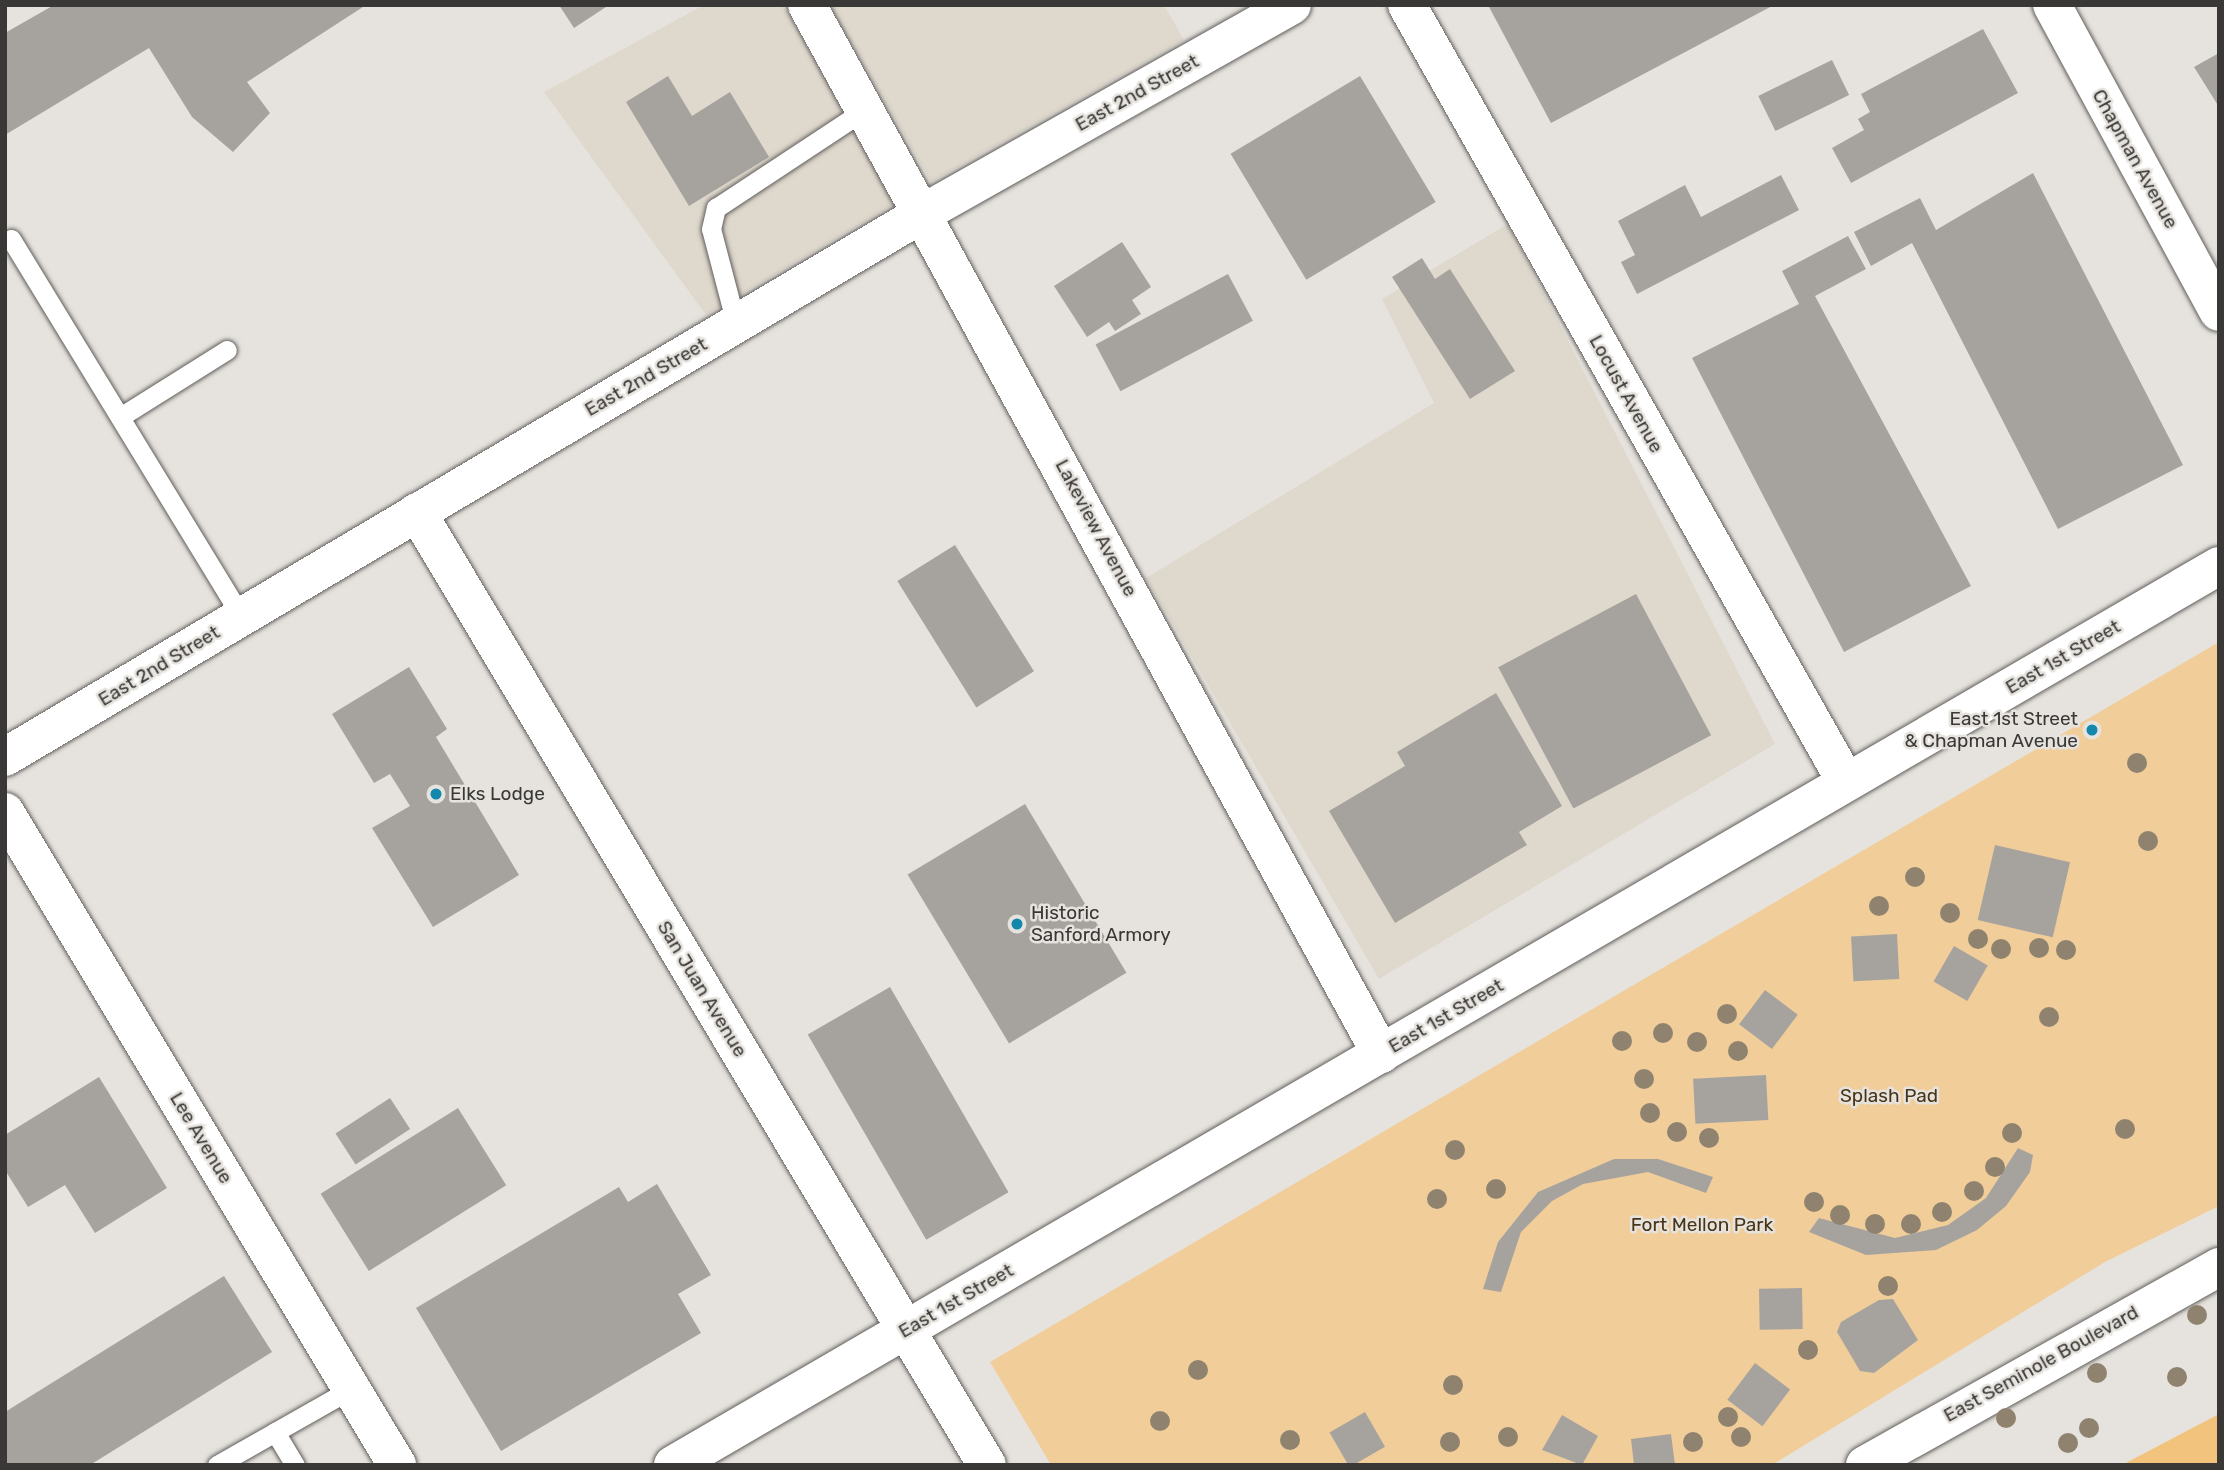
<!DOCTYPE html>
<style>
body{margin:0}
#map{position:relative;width:2224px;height:1470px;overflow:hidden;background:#e6e3de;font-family:Rubik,sans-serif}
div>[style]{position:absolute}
.built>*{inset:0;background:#dfd8cd}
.green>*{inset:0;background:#f1cd9a}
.water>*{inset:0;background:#f1c37d}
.building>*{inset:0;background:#a6a39f;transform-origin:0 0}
.roads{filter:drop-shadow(0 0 2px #615e5b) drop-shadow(0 0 2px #615e5b)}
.service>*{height:19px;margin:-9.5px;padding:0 9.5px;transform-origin:9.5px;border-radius:9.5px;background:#fff}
.minor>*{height:38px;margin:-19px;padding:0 19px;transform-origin:19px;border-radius:19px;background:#fff}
.tertiary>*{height:38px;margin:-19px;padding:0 19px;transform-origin:19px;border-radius:19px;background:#fff}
.trees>*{width:20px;height:20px;margin:-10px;border-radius:50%;background:#8f8370}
.dots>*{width:19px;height:19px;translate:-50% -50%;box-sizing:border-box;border:4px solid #e6e3de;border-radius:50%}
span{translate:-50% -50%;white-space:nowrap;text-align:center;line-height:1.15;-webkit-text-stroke:5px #e6e3de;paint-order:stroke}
.street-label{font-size:19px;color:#393836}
.poi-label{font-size:19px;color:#393836}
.right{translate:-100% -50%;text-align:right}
.left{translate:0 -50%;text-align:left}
.park-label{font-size:19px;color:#483416}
.frame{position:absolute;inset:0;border:7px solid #393836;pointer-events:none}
</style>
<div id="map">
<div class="built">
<i style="clip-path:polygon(704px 5px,783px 5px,896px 203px,706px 315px,544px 92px)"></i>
<i style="clip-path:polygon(830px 5px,1164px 5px,1184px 40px,931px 182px)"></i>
<i style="clip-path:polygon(1508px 224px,1775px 744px,1379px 979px,1146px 578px,1434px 403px,1382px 299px)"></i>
</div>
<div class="green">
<i style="clip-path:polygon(2219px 642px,2219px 1206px,2105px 1262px,1772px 1465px,1051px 1465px,990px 1362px)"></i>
</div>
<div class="water">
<i style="clip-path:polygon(2219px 1414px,2219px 1465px,2122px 1465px)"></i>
</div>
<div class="building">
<i style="clip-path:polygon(54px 5px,366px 5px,247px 82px,270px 113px,233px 152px,192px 117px,149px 48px,5px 135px,5px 33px)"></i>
<i style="clip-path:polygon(559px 5px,609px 5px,574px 28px)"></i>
<i style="clip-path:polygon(1488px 5px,1774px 5px,1551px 123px)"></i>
<i style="clip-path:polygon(1983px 29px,2018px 93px,1851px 183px,1832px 148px,1864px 130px,1858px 119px,1870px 112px,1861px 94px)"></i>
<i style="clip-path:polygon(2219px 53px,2219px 107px,2194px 67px)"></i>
<i style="left:1832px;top:60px;width:39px;height:82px;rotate:64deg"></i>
<i style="clip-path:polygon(668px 76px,692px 116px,730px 92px,769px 157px,689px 206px,626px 102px)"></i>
<i style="left:1360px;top:76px;width:147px;height:151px;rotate:59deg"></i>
<i style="clip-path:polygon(2033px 173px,2183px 465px,2058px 529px,1912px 243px,1871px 266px,1854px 232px,1920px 198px,1936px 230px)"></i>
<i style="clip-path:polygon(1781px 175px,1799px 210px,1637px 294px,1621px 262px,1635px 255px,1618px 221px,1685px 185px,1701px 217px)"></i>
<i style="clip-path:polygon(1848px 236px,1866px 269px,1815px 296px,1971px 586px,1844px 652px,1692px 358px,1799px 304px,1782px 271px)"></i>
<i style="clip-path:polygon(1122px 242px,1151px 287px,1132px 300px,1141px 314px,1115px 331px,1109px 322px,1087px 337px,1054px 286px)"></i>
<i style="clip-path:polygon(1422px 258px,1435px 279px,1450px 269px,1515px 371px,1470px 399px,1392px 277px)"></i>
<i style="left:1228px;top:274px;width:53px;height:150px;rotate:62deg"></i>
<i style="left:955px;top:545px;width:149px;height:68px;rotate:58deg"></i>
<i style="left:1636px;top:594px;width:160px;height:156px;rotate:62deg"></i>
<i style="clip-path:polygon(409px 667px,447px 729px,436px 737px,519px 875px,433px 927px,372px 828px,410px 806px,390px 774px,374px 783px,332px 714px)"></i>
<i style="clip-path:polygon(1496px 693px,1562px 806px,1519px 832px,1527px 845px,1395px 923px,1329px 811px,1405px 766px,1397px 752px)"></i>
<i style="left:1025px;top:804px;width:197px;height:137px;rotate:59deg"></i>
<i style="left:1995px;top:845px;width:77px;height:77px;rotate:13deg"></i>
<i style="left:1897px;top:934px;width:45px;height:46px;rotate:87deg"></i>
<i style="left:1954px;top:946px;width:39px;height:41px;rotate:30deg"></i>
<i style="left:890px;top:987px;width:237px;height:95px;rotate:60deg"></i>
<i style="left:1765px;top:990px;width:41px;height:43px;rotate:37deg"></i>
<i style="left:1766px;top:1075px;width:45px;height:73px;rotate:87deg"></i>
<i style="clip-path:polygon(99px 1077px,167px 1188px,95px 1233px,65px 1185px,28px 1207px,5px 1170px,5px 1135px)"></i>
<i style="left:390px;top:1098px;width:37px;height:65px;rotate:57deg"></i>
<i style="left:458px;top:1108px;width:91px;height:162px;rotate:58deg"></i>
<i style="clip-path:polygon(2018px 1148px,2033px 1155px,2030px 1172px,2006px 1206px,1977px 1230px,1936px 1250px,1866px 1255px,1809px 1232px,1819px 1218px,1895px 1238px,1948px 1225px,1986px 1198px)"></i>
<i style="clip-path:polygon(1614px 1159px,1658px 1159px,1713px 1177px,1706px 1193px,1648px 1172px,1583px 1184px,1552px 1201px,1521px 1232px,1501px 1292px,1483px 1289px,1498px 1242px,1538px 1192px)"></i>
<i style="clip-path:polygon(657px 1184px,711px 1275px,678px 1294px,701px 1333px,501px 1451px,416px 1308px,619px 1187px,628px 1202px)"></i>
<i style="clip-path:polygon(224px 1276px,272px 1352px,90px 1465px,5px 1465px,5px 1412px)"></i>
<i style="left:1802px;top:1288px;width:41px;height:43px;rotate:89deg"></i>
<i style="clip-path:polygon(1893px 1299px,1918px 1340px,1874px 1373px,1860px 1371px,1837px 1332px,1841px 1322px,1879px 1300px)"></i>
<i style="left:1755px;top:1363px;width:44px;height:46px;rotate:37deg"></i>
<i style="left:1365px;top:1412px;width:40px;height:41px;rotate:60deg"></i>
<i style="clip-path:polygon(1562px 1415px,1598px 1436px,1582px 1465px,1542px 1450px)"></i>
<i style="clip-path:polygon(1671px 1434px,1675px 1465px,1634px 1465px,1631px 1439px)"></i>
</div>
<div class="roads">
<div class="service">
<i style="left:11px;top:239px;width:443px;rotate:58.6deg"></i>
<i style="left:736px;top:324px;width:98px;rotate:-104.7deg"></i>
<i style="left:711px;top:229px;width:22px;rotate:-77deg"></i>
<i style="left:716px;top:208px;width:180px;rotate:-33.4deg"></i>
<i style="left:120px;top:417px;width:126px;rotate:-32.1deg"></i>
<i style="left:275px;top:1432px;width:39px;rotate:59deg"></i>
<i style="left:217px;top:1465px;width:154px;rotate:-29.6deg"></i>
</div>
<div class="minor">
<i style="left:807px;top:5px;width:1196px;rotate:61.31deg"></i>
<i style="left:1407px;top:5px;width:892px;rotate:60.53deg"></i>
<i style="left:2052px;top:5px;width:349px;rotate:61.5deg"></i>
<i style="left:417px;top:512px;width:1110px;rotate:59.12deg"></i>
<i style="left:5px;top:812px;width:762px;rotate:59.02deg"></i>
</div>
<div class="tertiary">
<i style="left:5px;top:757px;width:1069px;rotate:-30.64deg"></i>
<i style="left:925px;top:212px;width:421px;rotate:-29.4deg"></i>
<i style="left:673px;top:1465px;width:1788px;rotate:-30.18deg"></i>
<i style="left:1865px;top:1465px;width:406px;rotate:-29.2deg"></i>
</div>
</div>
<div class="trees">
<i style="left:2137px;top:763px"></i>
<i style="left:2148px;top:841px"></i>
<i style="left:1915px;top:877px"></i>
<i style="left:1879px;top:906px"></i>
<i style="left:1950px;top:913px"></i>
<i style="left:1978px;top:939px"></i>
<i style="left:2039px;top:948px"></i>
<i style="left:2001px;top:949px"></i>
<i style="left:2066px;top:950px"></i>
<i style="left:1727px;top:1014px"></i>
<i style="left:2049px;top:1017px"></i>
<i style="left:1663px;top:1033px"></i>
<i style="left:1622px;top:1041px"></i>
<i style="left:1697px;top:1042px"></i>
<i style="left:1738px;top:1051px"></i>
<i style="left:1644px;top:1079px"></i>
<i style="left:1650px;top:1113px"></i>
<i style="left:2125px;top:1129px"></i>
<i style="left:1677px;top:1132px"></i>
<i style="left:2012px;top:1133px"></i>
<i style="left:1709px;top:1138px"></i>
<i style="left:1455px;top:1150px"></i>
<i style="left:1995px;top:1167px"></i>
<i style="left:1496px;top:1189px"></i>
<i style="left:1974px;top:1191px"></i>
<i style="left:1437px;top:1199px"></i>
<i style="left:1814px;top:1202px"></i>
<i style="left:1942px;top:1212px"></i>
<i style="left:1840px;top:1215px"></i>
<i style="left:1875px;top:1224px"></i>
<i style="left:1911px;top:1224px"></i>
<i style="left:1888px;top:1286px"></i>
<i style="left:2197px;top:1315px"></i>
<i style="left:1808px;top:1350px"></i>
<i style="left:1198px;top:1370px"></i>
<i style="left:2097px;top:1373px"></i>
<i style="left:2177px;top:1377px"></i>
<i style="left:1453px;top:1385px"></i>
<i style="left:1728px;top:1417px"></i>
<i style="left:2006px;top:1418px"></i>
<i style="left:1160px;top:1421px"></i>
<i style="left:2089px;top:1428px"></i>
<i style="left:1508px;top:1437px"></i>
<i style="left:1741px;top:1437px"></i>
<i style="left:1290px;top:1440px"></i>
<i style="left:1450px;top:1442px"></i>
<i style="left:1693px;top:1442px"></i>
<i style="left:2068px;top:1443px"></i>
</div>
<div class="dots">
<i style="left:2092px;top:730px;background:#1388ac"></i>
<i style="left:436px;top:794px;background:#1388ac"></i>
<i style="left:1017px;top:924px;background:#1388ac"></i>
</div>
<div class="street-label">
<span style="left:1137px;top:93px;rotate:-29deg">East 2nd Street</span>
<span style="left:2135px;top:159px;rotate:61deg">Chapman Avenue</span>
<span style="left:646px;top:377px;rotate:-30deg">East 2nd Street</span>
<span style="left:1626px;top:394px;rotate:61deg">Locust Avenue</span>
<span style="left:1096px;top:528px;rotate:62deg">Lakeview Avenue</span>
<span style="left:2063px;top:657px;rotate:-30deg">East 1st Street</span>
<span style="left:159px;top:666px;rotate:-31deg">East 2nd Street</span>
<span style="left:702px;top:989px;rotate:59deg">San Juan Avenue</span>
<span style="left:1446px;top:1016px;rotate:-30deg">East 1st Street</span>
<span style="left:201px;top:1138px;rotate:59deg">Lee Avenue</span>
<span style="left:956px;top:1301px;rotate:-30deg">East 1st Street</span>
<span style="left:2041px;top:1364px;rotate:-29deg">East Seminole Boulevard</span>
</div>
<div class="poi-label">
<span class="right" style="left:2078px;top:730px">East 1st Street<br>&amp; Chapman Avenue</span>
<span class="left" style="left:450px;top:794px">Elks Lodge</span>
<span class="left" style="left:1031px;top:924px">Historic<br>Sanford Armory</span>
</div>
<div class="park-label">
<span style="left:1889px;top:1096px">Splash Pad</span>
<span style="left:1702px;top:1225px">Fort Mellon Park</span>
</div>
<div class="frame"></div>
</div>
